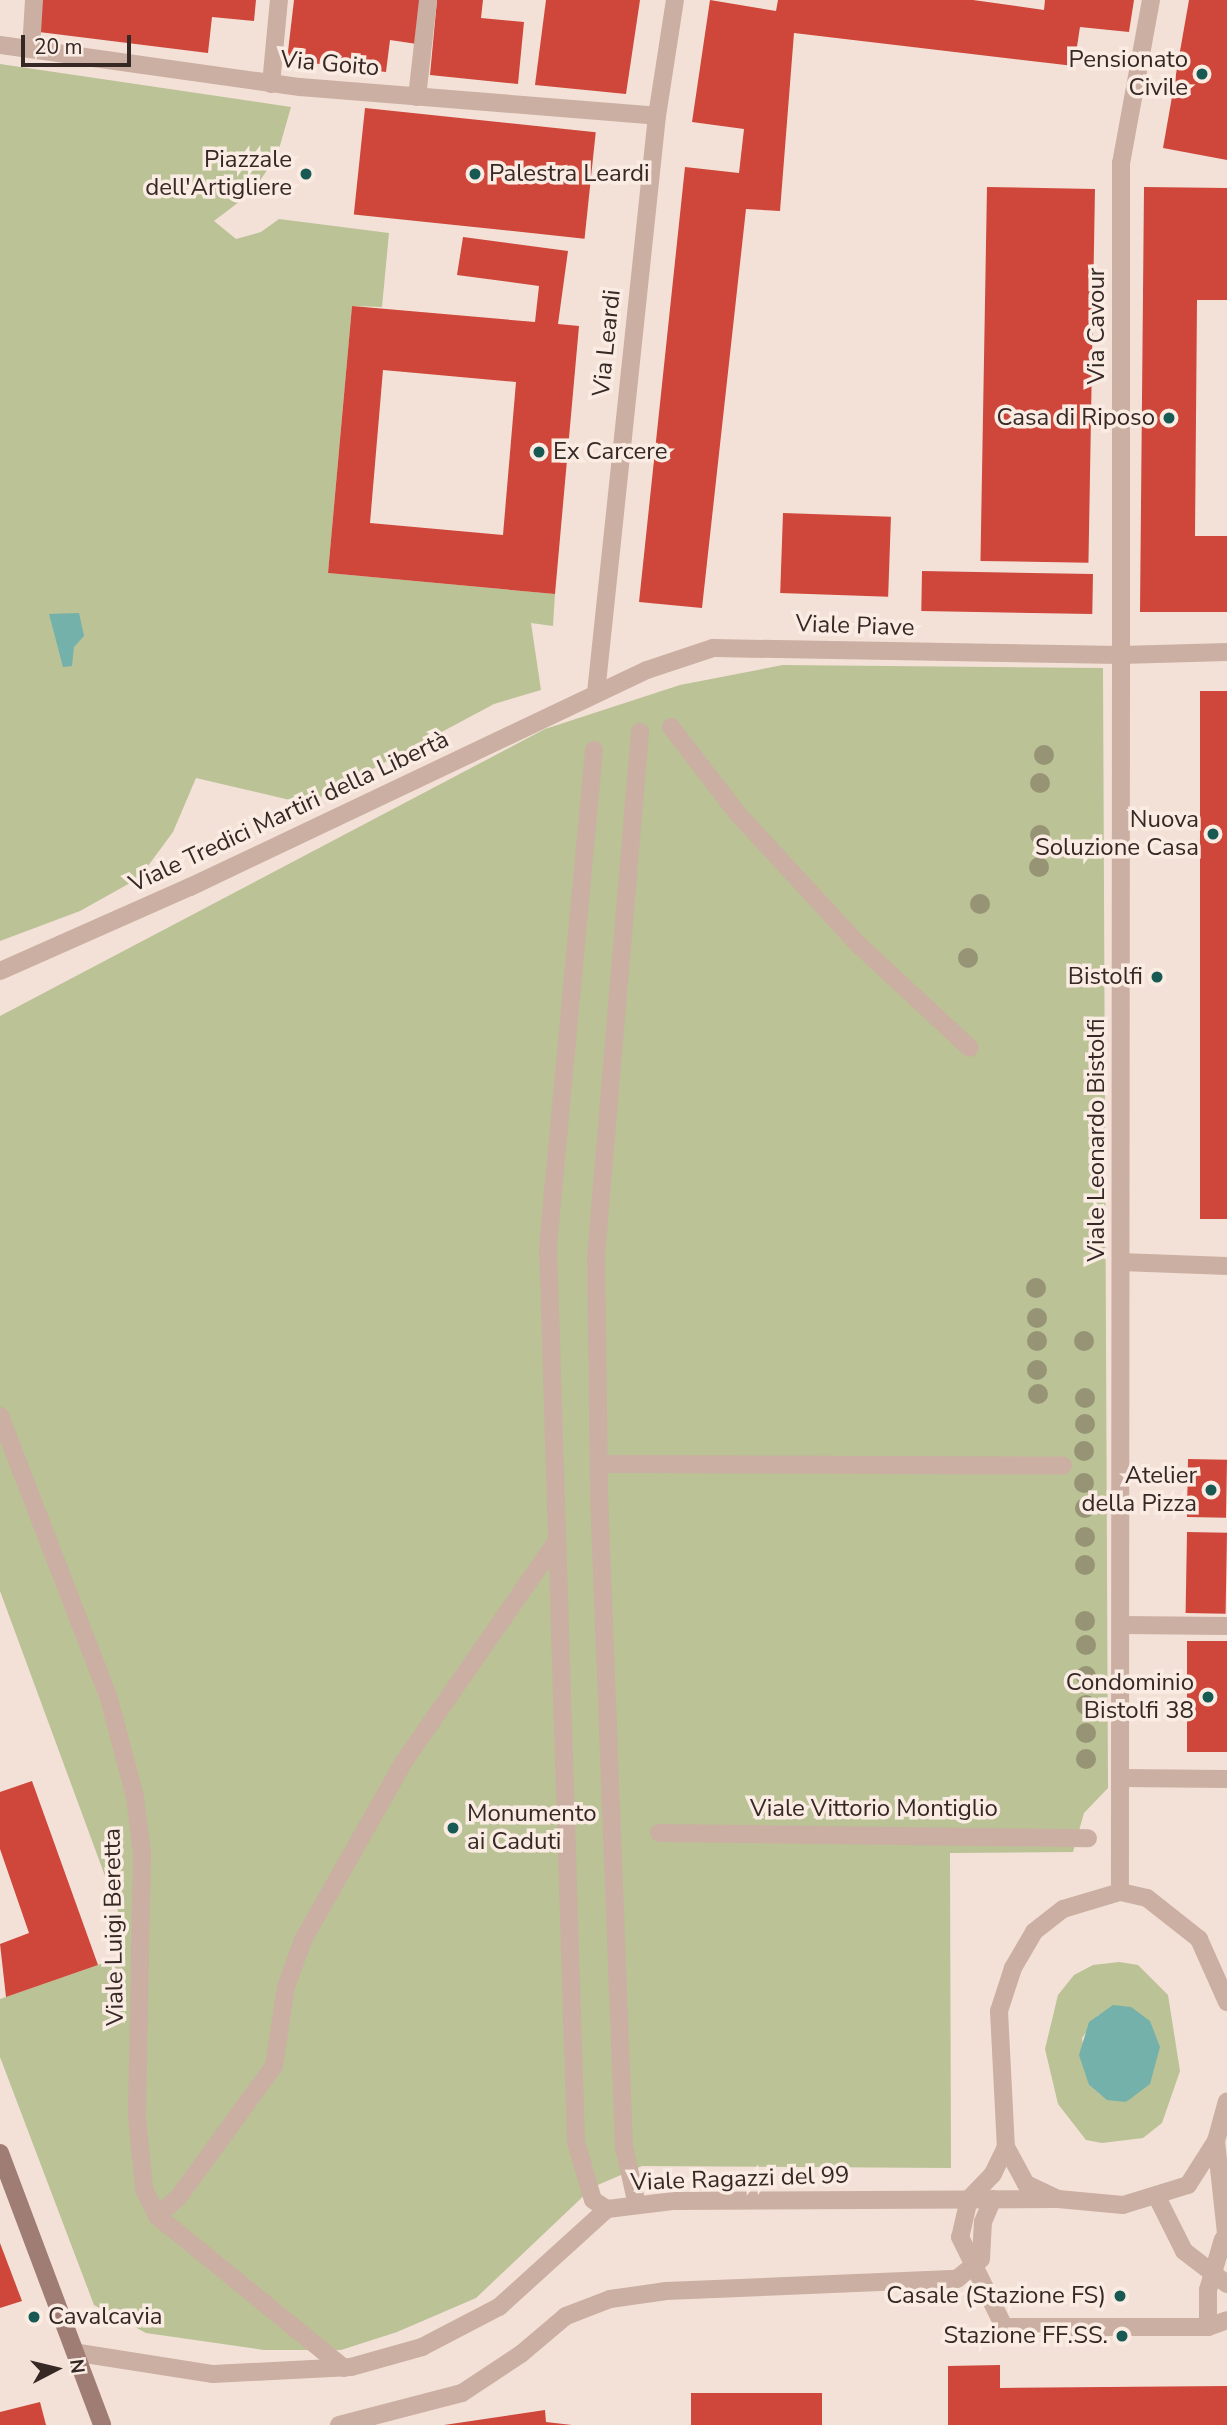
<!DOCTYPE html>
<meta charset="utf-8">
<style>
body{margin:0}
#map{position:relative;width:1227px;height:2425px;overflow:hidden;background:#f3e1d7;font-family:"Nunito Sans",sans-serif}
div>[style]{position:absolute}
.green>*{inset:0;background:#bac296}
.water>*{inset:0;background:#74b1ab}
.building>*{inset:0;background:#ce473a;transform-origin:0 0}
.service>*{height:18px;margin:-9px;padding:0 9px;transform-origin:9px;border-radius:9px;background:#cbafa2}
.pedestrian>*{height:18px;margin:-9px;padding:0 9px;transform-origin:9px;border-radius:9px;background:#cbafa2}
.minor>*{height:18px;margin:-9px;padding:0 9px;transform-origin:9px;border-radius:9px;background:#cbafa2}
.tertiary>*{height:18px;margin:-9px;padding:0 9px;transform-origin:9px;border-radius:9px;background:#cbafa2}
.secondary>*{height:18px;margin:-9px;padding:0 9px;transform-origin:9px;border-radius:9px;background:#9f7d74}
.trees>*{width:20px;height:20px;margin:-10px;border-radius:50%;background:#979476}
.dots>*{width:19px;height:19px;translate:-50% -50%;box-sizing:border-box;border:4px solid #faece3;border-radius:50%}
span{translate:-50% -50%;white-space:nowrap;text-align:center;line-height:1.15;-webkit-text-stroke:7px #faece3;paint-order:stroke}
.poi-label{font-size:24px;color:#352825}
.right{translate:-100% -50%;text-align:right}
.left{translate:0 -50%;text-align:left}
.street-label{font-size:24px;color:#352825}
.north{position:absolute;left:21px;top:2334px;width:70px;height:70px;-webkit-text-stroke:5px #faece3;paint-order:stroke;rotate:83deg;font-size:19px;font-weight:700;line-height:28px;text-align:center;color:#352825}
.north::after{content:'';display:block;margin:auto;width:24px;height:32px;background:#352825;clip-path:polygon(50% 0,100% 100%,50% 72%,0 100%)}
.scale{position:absolute;left:21px;top:35px;width:110px;height:32px;box-sizing:border-box;border:4px solid #352825;border-top:0;padding-left:9px;font-size:21px;line-height:24px;white-space:nowrap;color:#352825;-webkit-text-stroke:5px #faece3;paint-order:stroke}
</style>
<div id="map">
<div class="green">
<i style="clip-path:polygon(0 64px,291px 107px,277px 156px,252px 192px,214px 221px,236px 239px,261px 232px,279px 219px,389px 233px,382px 307px,352px 306px,328px 573px,555px 594px,553px 626px,531px 623px,541px 690px,494px 704px,307px 804px,196px 778px,173px 832px,139px 878px,80px 911px,0 941px)"></i>
<i style="clip-path:polygon(783px 665px,1103px 668px,1108px 1788px,1084px 1813px,1073px 1852px,950px 1853px,951px 2168px,642px 2166px,593px 2187px,476px 2298px,397px 2332px,341px 2350px,264px 2350px,146px 2333px,94px 2305px,0 2057px,0 1999px,124px 1956px,119px 1914px,0 1591px,0 1016px,545px 729px,680px 685px)"></i>
<i style="clip-path:polygon(evenodd,1119px 1962px,1138px 1965px,1168px 1995px,1180px 2071px,1162px 2123px,1143px 2138px,1102px 2143px,1086px 2140px,1058px 2104px,1045px 2049px,1058px 1995px,1074px 1975px,1093px 1965px,1119px 1962px,1098px 2015px,1144px 2021px,1150px 2029px,1154px 2070px,1126px 2102px,1101px 2095px,1089px 2085px,1082px 2038px,1098px 2015px)"></i>
</div>
<div class="water">
<i style="clip-path:polygon(79px 613px,84px 636px,74px 647px,72px 666px,63px 667px,49px 614px)"></i>
<i style="clip-path:polygon(1113px 2005px,1131px 2007px,1150px 2021px,1160px 2047px,1150px 2084px,1126px 2102px,1107px 2100px,1089px 2085px,1079px 2055px,1089px 2022px)"></i>
</div>
<div class="building">
<i style="clip-path:polygon(41px 0,256px 0,254px 21px,212px 17px,208px 53px,39px 32px)"></i>
<i style="clip-path:polygon(294px 0,423px 0,417px 44px,390px 40px,386px 72px,287px 60px)"></i>
<i style="clip-path:polygon(437px 0,483px 0,481px 18px,524px 22px,518px 84px,430px 75px)"></i>
<i style="clip-path:polygon(546px 0,640px 0,626px 94px,535px 85px)"></i>
<i style="clip-path:polygon(710px 0,776px 11px,778px 0,973px 0,1044px 10px,1045px 0,1134px 0,1129px 32px,1080px 27px,1074px 66px,794px 33px,780px 211px,746px 209px,702px 608px,639px 602px,685px 167px,739px 173px,744px 129px,692px 122px)"></i>
<i style="clip-path:polygon(1189px 0,1227px 0,1227px 160px,1163px 148px)"></i>
<i style="left:365px;top:108px;width:232px;height:107px;rotate:6deg"></i>
<i style="left:987px;top:187px;width:108px;height:374px;rotate:1deg"></i>
<i style="clip-path:polygon(1144px 187px,1227px 188px,1227px 300px,1197px 300px,1195px 536px,1227px 536px,1227px 612px,1140px 612px)"></i>
<i style="clip-path:polygon(evenodd,463px 237px,568px 251px,558px 324px,579px 326px,555px 594px,328px 573px,352px 306px,535px 322px,539px 286px,457px 275px,463px 237px,383px 370px,516px 382px,503px 535px,370px 523px,383px 370px)"></i>
<i style="left:783px;top:513px;width:108px;height:80px;rotate:2deg"></i>
<i style="left:922px;top:571px;width:171px;height:40px;rotate:1deg"></i>
<i style="left:1200px;top:691px;width:27px;height:528px"></i>
<i style="left:1188px;top:1459px;width:39px;height:58px;rotate:1deg"></i>
<i style="left:1187px;top:1532px;width:40px;height:81px;rotate:1deg"></i>
<i style="left:1187px;top:1641px;width:40px;height:111px"></i>
<i style="clip-path:polygon(32px 1781px,98px 1965px,6px 1997px,0 1944px,29px 1933px,0 1849px,0 1792px)"></i>
<i style="clip-path:polygon(0 2243px,22px 2301px,0 2308px)"></i>
<i style="clip-path:polygon(1000px 2365px,1000px 2388px,1227px 2386px,1227px 2425px,948px 2425px,948px 2366px)"></i>
<i style="left:691px;top:2393px;width:131px;height:32px"></i>
<i style="clip-path:polygon(40px 2402px,46px 2425px,0 2425px,0 2412px)"></i>
<i style="clip-path:polygon(545px 2410px,546px 2422px,572px 2425px,444px 2425px)"></i>
</div>
<div class="service">
<i style="left:1121px;top:1625px;width:106px;rotate:0.5deg"></i>
<i style="left:1006px;top:2147px;width:30px;rotate:116deg"></i>
<i style="left:993px;top:2174px;width:35px;rotate:134deg"></i>
<i style="left:969px;top:2199px;width:39px;rotate:103deg"></i>
<i style="left:960px;top:2237px;width:100px;rotate:63.9deg"></i>
<i style="left:1004px;top:2327px;width:204px"></i>
<i style="left:1208px;top:2327px;width:20px;rotate:-20deg"></i>
<i style="left:1208px;top:2327px;width:37px;rotate:-90deg"></i>
<i style="left:1208px;top:2290px;width:53px;rotate:-73.6deg"></i>
</div>
<div class="pedestrian">
<i style="left:671px;top:727px;width:110px;rotate:52.4deg"></i>
<i style="left:738px;top:814px;width:178px;rotate:47.3deg"></i>
<i style="left:859px;top:945px;width:151px;rotate:42.9deg"></i>
<i style="left:594px;top:750px;width:498px;rotate:95.3deg"></i>
<i style="left:548px;top:1246px;width:896px;rotate:88.21deg"></i>
<i style="left:576px;top:2142px;width:60px;rotate:73.7deg"></i>
<i style="left:593px;top:2200px;width:17px;rotate:33deg"></i>
<i style="left:599px;top:1464px;width:464px;rotate:0.2deg"></i>
<i style="left:659px;top:1833px;width:429px;rotate:0.7deg"></i>
<i style="left:637px;top:2205px;width:59px;rotate:-102.6deg"></i>
<i style="left:624px;top:2147px;width:653px;rotate:-92.19deg"></i>
<i style="left:599px;top:1494px;width:238px;rotate:-90.7deg"></i>
<i style="left:596px;top:1256px;width:526px;rotate:-85.2deg"></i>
<i style="left:157px;top:2216px;width:28px;rotate:-41deg"></i>
<i style="left:178px;top:2198px;width:163px;rotate:-54deg"></i>
<i style="left:274px;top:2066px;width:80px;rotate:-81.4deg"></i>
<i style="left:286px;top:1987px;width:50px;rotate:-70.1deg"></i>
<i style="left:303px;top:1940px;width:203px;rotate:-60.5deg"></i>
<i style="left:403px;top:1763px;width:270px;rotate:-55.3deg"></i>
</div>
<div class="minor">
<i style="left:1151px;top:0;width:166px;rotate:100.4deg"></i>
<i style="left:1121px;top:163px;width:492px;rotate:90deg"></i>
<i style="left:1121px;top:655px;width:106px;rotate:-1.6deg"></i>
<i style="left:0;top:45px;width:303px;rotate:8deg"></i>
<i style="left:300px;top:87px;width:358px;rotate:4.6deg"></i>
<i style="left:31px;top:49px;width:49px;rotate:-86.5deg"></i>
<i style="left:271px;top:84px;width:84px;rotate:-84.6deg"></i>
<i style="left:417px;top:97px;width:98px;rotate:-83.5deg"></i>
<i style="left:596px;top:693px;width:580px;rotate:-83.97deg"></i>
<i style="left:657px;top:116px;width:117px;rotate:-81.2deg"></i>
<i style="left:1121px;top:1262px;width:106px;rotate:2.2deg"></i>
<i style="left:0;top:1416px;width:303px;rotate:68.9deg"></i>
<i style="left:109px;top:1699px;width:101px;rotate:75.1deg"></i>
<i style="left:135px;top:1797px;width:56px;rotate:82.9deg"></i>
<i style="left:142px;top:1853px;width:263px;rotate:91.1deg"></i>
<i style="left:137px;top:2116px;width:73px;rotate:84.5deg"></i>
<i style="left:144px;top:2189px;width:30px;rotate:64deg"></i>
<i style="left:157px;top:2216px;width:241px;rotate:39.1deg"></i>
<i style="left:1121px;top:1778px;width:106px;rotate:0.5deg"></i>
<i style="left:79px;top:2353px;width:136px;rotate:8.9deg"></i>
<i style="left:213px;top:2374px;width:138px;rotate:-2.9deg"></i>
<i style="left:351px;top:2367px;width:74px;rotate:-15.7deg"></i>
<i style="left:422px;top:2347px;width:87px;rotate:-27.5deg"></i>
<i style="left:499px;top:2307px;width:146px;rotate:-42.2deg"></i>
<i style="left:607px;top:2209px;width:66px;rotate:-6.9deg"></i>
<i style="left:673px;top:2201px;width:385px;rotate:-0.3deg"></i>
<i style="left:339px;top:2425px;width:127px;rotate:-14.6deg"></i>
<i style="left:462px;top:2393px;width:71px;rotate:-33.5deg"></i>
<i style="left:521px;top:2354px;width:59px;rotate:-40.2deg"></i>
<i style="left:566px;top:2316px;width:47px;rotate:-21.1deg"></i>
<i style="left:610px;top:2299px;width:57px;rotate:-8.1deg"></i>
<i style="left:666px;top:2291px;width:291px;rotate:-2.4deg"></i>
<i style="left:957px;top:2279px;width:31px;rotate:-40deg"></i>
<i style="left:981px;top:2259px;width:37px;rotate:-87deg"></i>
<i style="left:983px;top:2222px;width:25px;rotate:-67deg"></i>
</div>
<div class="tertiary">
<i style="left:0;top:971px;width:208px;rotate:-23.9deg"></i>
<i style="left:190px;top:887px;width:506px;rotate:-25.4deg"></i>
<i style="left:647px;top:670px;width:70px;rotate:-18.4deg"></i>
<i style="left:713px;top:648px;width:408px;rotate:1deg"></i>
<i style="left:1121px;top:655px;width:1237px;rotate:90.05deg"></i>
<i style="left:1227px;top:2002px;width:69px;rotate:-114deg"></i>
<i style="left:1199px;top:1939px;width:66px;rotate:-141.7deg"></i>
<i style="left:1147px;top:1898px;width:28px;rotate:-167deg"></i>
<i style="left:1120px;top:1892px;width:59px;rotate:163.4deg"></i>
<i style="left:1063px;top:1909px;width:37px;rotate:142deg"></i>
<i style="left:1034px;top:1932px;width:42px;rotate:120.3deg"></i>
<i style="left:1013px;top:1968px;width:45px;rotate:108deg"></i>
<i style="left:999px;top:2011px;width:136px;rotate:87.1deg"></i>
<i style="left:1006px;top:2147px;width:42px;rotate:61.6deg"></i>
<i style="left:1026px;top:2184px;width:35px;rotate:25deg"></i>
<i style="left:1058px;top:2199px;width:65px;rotate:5.3deg"></i>
<i style="left:1123px;top:2205px;width:68px;rotate:-17.1deg"></i>
<i style="left:1188px;top:2185px;width:52px;rotate:-57.5deg"></i>
<i style="left:1216px;top:2141px;width:41px;rotate:-74.6deg"></i>
<i style="left:1216px;top:2141px;width:102px;rotate:83.8deg"></i>
<i style="left:1157px;top:2197px;width:60px;rotate:63.4deg"></i>
<i style="left:1184px;top:2251px;width:54px;rotate:37.5deg"></i>
</div>
<div class="secondary">
<i style="left:0;top:2153px;width:290px;rotate:69.4deg"></i>
</div>
<div class="trees">
<i style="left:1044px;top:755px"></i>
<i style="left:1040px;top:783px"></i>
<i style="left:1040px;top:835px"></i>
<i style="left:1039px;top:867px"></i>
<i style="left:980px;top:904px"></i>
<i style="left:968px;top:958px"></i>
<i style="left:1036px;top:1288px"></i>
<i style="left:1037px;top:1318px"></i>
<i style="left:1037px;top:1341px"></i>
<i style="left:1084px;top:1341px"></i>
<i style="left:1037px;top:1370px"></i>
<i style="left:1038px;top:1394px"></i>
<i style="left:1085px;top:1398px"></i>
<i style="left:1085px;top:1424px"></i>
<i style="left:1084px;top:1451px"></i>
<i style="left:1084px;top:1483px"></i>
<i style="left:1085px;top:1508px"></i>
<i style="left:1085px;top:1537px"></i>
<i style="left:1085px;top:1565px"></i>
<i style="left:1085px;top:1621px"></i>
<i style="left:1086px;top:1645px"></i>
<i style="left:1086px;top:1676px"></i>
<i style="left:1086px;top:1705px"></i>
<i style="left:1086px;top:1733px"></i>
<i style="left:1086px;top:1759px"></i>
</div>
<div class="dots">
<i style="left:1202px;top:74px;background:#185954"></i>
<i style="left:306px;top:174px;background:#185954"></i>
<i style="left:475px;top:174px;background:#185954"></i>
<i style="left:1169px;top:418px;background:#185954"></i>
<i style="left:539px;top:452px;background:#185954"></i>
<i style="left:1213px;top:834px;background:#185954"></i>
<i style="left:1157px;top:977px;background:#185954"></i>
<i style="left:1211px;top:1490px;background:#185954"></i>
<i style="left:1208px;top:1697px;background:#185954"></i>
<i style="left:453px;top:1828px;background:#185954"></i>
<i style="left:1120px;top:2296px;background:#185954"></i>
<i style="left:34px;top:2317px;background:#185954"></i>
<i style="left:1122px;top:2336px;background:#185954"></i>
</div>
<div class="poi-label">
<span class="right" style="left:1188px;top:74px">Pensionato<br>Civile</span>
<span class="right" style="left:292px;top:174px">Piazzale<br>dell'Artigliere</span>
<span class="left" style="left:489px;top:174px">Palestra Leardi</span>
<span class="right" style="left:1155px;top:418px">Casa di Riposo</span>
<span class="left" style="left:553px;top:452px">Ex Carcere</span>
<span class="right" style="left:1199px;top:834px">Nuova<br>Soluzione Casa</span>
<span class="right" style="left:1143px;top:977px">Bistolfi</span>
<span class="right" style="left:1197px;top:1490px">Atelier<br>della Pizza</span>
<span class="right" style="left:1194px;top:1697px">Condominio<br>Bistolfi 38</span>
<span class="left" style="left:467px;top:1828px">Monumento<br>ai Caduti</span>
<span class="right" style="left:1106px;top:2296px">Casale (Stazione FS)</span>
<span class="left" style="left:48px;top:2317px">Cavalcavia</span>
<span class="right" style="left:1108px;top:2336px">Stazione FF.SS.</span>
</div>
<div class="street-label">
<span style="left:330px;top:64px;rotate:5deg">Via Goito</span>
<span style="left:1097px;top:326px;rotate:-90deg">Via Cavour</span>
<span style="left:607px;top:343px;rotate:-84deg">Via Leardi</span>
<span style="left:855px;top:626px;rotate:2deg">Viale Piave</span>
<span style="left:289px;top:812px;rotate:-25deg">Viale Tredici Martiri della Libertà</span>
<span style="left:1097px;top:1140px;rotate:-90deg">Viale Leonardo Bistolfi</span>
<span style="left:874px;top:1809px">Viale Vittorio Montiglio</span>
<span style="left:114px;top:1927px;rotate:-91deg">Viale Luigi Beretta</span>
<span style="left:740px;top:2179px;rotate:-2deg">Viale Ragazzi del 99</span>
</div>
<div class="north">N</div>
<div class="scale">20 m</div>
</div>
